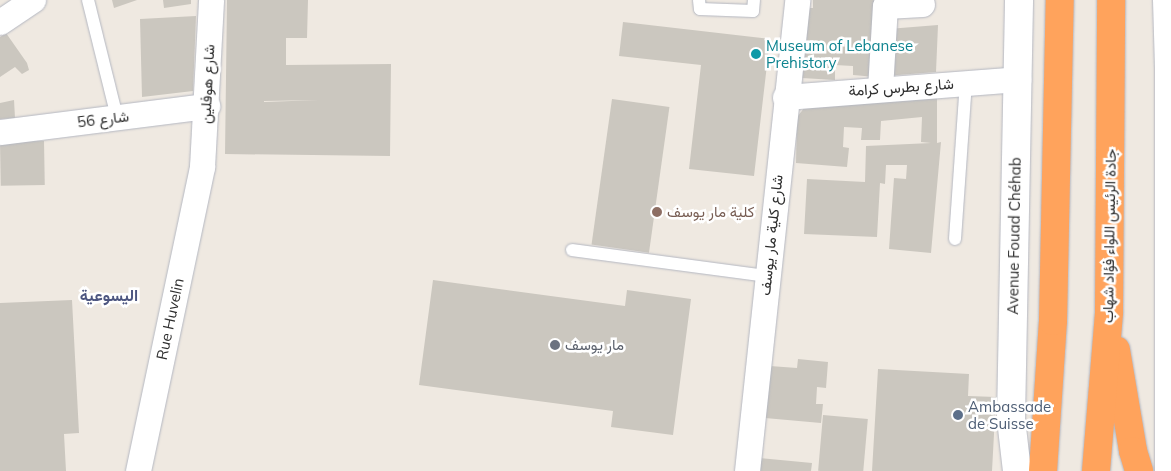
<!DOCTYPE html>
<meta charset="utf-8">
<style>
body{margin:0}
#map{position:relative;width:1171px;height:471px;overflow:hidden;background:#efe9e1;font-family:Mulish,Vazirmatn,sans-serif}
div>[style]{position:absolute}
.building>*{inset:0;background:#cbc7bf;transform-origin:0 0}
.roads{filter:drop-shadow(0 0 1px #b4b7c1) drop-shadow(0 0 1px #b4b7c1)}
.lane>*{height:12px;margin:-6px;padding:0 6px;transform-origin:6px;border-radius:6px;background:#fff}
.street>*{height:25px;margin:-12.5px;padding:0 12.5px;transform-origin:12.5px;border-radius:12.5px;background:#fff}
.secondary>*{height:28px;margin:-14px;padding:0 14px;transform-origin:14px;border-radius:14px;background:#fff}
.highway>*{height:28px;margin:-14px;padding:0 14px;transform-origin:14px;border-radius:14px;background:#ffa35c}
.dots>*{width:14px;height:14px;translate:-50% -50%;box-sizing:border-box;border:2px solid #fff;border-radius:50%}
span{translate:-50% -50%;white-space:nowrap;text-align:center;line-height:1.15;-webkit-text-stroke:5px #fff;paint-order:stroke}
.culture-label{font-size:15px;color:#0d838f}
.left{translate:0 -50%;text-align:left}
.street-label{font-size:15px;color:#2e2e2e}
.education-label{font-size:15px;color:#785e54}
.worship-label{font-size:15px;color:#5b616d}
.service-label{font-size:15px;color:#4e5e75}
.neighbourhood-label{font-size:16px;color:#4d5680;font-weight:700}
</style>
<div id="map">
<div class="building">
<i style="clip-path:polygon(112px 0,137px 0,114px 8px)"></i>
<i style="clip-path:polygon(163px 0,191px 0,191px 4px,164px 8px)"></i>
<i style="clip-path:polygon(evenodd,227px 0,308px 0,307px 38px,286px 38px,286px 65px,391px 64px,390px 156px,225px 154px,227px 0,319px 100px,264px 102px,264px 101px,319px 100px)"></i>
<i style="clip-path:polygon(813px 0,880px 0,876px 77px,853px 75px,853px 66px,835px 65px,835px 80px,802px 78px,806px 8px,813px 8px)"></i>
<i style="clip-path:polygon(196px 16px,193px 91px,142px 97px,140px 19px)"></i>
<i style="clip-path:polygon(623px 22px,770px 39px,754px 176px,689px 169px,701px 65px,619px 56px)"></i>
<i style="clip-path:polygon(938px 25px,936px 72px,885px 76px,888px 29px)"></i>
<i style="clip-path:polygon(6px 33px,27px 63px,29px 70px,22px 74px,15px 67px,0 77px,0 37px)"></i>
<i style="clip-path:polygon(937px 98px,937px 143px,941px 142px,931px 253px,889px 249px,894px 178px,906px 179px,907px 165px,886px 165px,885px 184px,880px 183px,877px 237px,804px 234px,807px 179px,865px 182px,866px 146px,931px 143px,921px 142px,922px 117px,881px 121px,880px 140px,861px 140px,862px 128px,844px 127px,843px 147px,849px 148px,847px 167px,796px 163px,797px 117px,805px 107px,863px 99px)"></i>
<i style="left:612px;top:99px;width:58px;height:147px;rotate:8deg"></i>
<i style="clip-path:polygon(14px 100px,15px 118px,0 119px,0 103px)"></i>
<i style="left:44px;top:141px;width:44px;height:44px;rotate:89deg"></i>
<i style="clip-path:polygon(433px 280px,625px 306px,627px 290px,691px 299px,673px 435px,611px 427px,613px 411px,419px 385px)"></i>
<i style="clip-path:polygon(72px 300px,79px 433px,64px 434px,66px 471px,0 471px,0 303px)"></i>
<i style="clip-path:polygon(798px 359px,828px 362px,826px 388px,817px 387px,816px 404px,823px 404px,821px 423px,765px 418px,770px 366px,797px 368px)"></i>
<i style="clip-path:polygon(878px 369px,969px 374px,968px 396px,996px 397px,992px 471px,872px 471px)"></i>
<i style="left:823px;top:415px;width:45px;height:56px;rotate:5deg"></i>
<i style="clip-path:polygon(760px 458px,812px 463px,811px 471px,759px 471px)"></i>
</div>
<div class="roads">
<div class="lane">
<i style="left:88px;top:0;width:121px;rotate:76.1deg"></i>
<i style="left:699px;top:0;width:9px;rotate:84deg"></i>
<i style="left:700px;top:9px;width:53px;rotate:2.2deg"></i>
<i style="left:753px;top:11px;width:11px;rotate:-85deg"></i>
<i style="left:955px;top:239px;width:157px;rotate:-86deg"></i>
<i style="left:572px;top:250px;width:197px;rotate:7.6deg"></i>
</div>
<div class="street">
<i style="left:0;top:22px;width:40px;rotate:-34deg"></i>
<i style="left:880px;top:89px;width:83px;rotate:-86.6deg"></i>
<i style="left:885px;top:6px;width:37px;rotate:-3deg"></i>
<i style="left:785px;top:97px;width:234px;rotate:-4.4deg"></i>
<i style="left:0;top:132px;width:209px;rotate:-7.2deg"></i>
<i style="left:138px;top:471px;width:311px;rotate:-78.1deg"></i>
<i style="left:202px;top:167px;width:167px;rotate:-86.9deg"></i>
<i style="left:747px;top:471px;width:474px;rotate:-83.9deg"></i>
</div>
<div class="secondary">
<i style="left:1167px;top:0;width:67px;rotate:88.3deg"></i>
<i style="left:1169px;top:67px;width:404px;rotate:90deg"></i>
<i style="left:1017px;top:471px;width:52px;rotate:-96.6deg"></i>
<i style="left:1011px;top:419px;width:419px;rotate:-88.9deg"></i>
</div>
<div class="highway">
<i style="left:1116px;top:350px;width:102px;rotate:80.4deg"></i>
<i style="left:1133px;top:451px;width:21px;rotate:73deg"></i>
<i style="left:1043px;top:471px;width:150px;rotate:-86.2deg"></i>
<i style="left:1053px;top:321px;width:321px;rotate:-88.8deg"></i>
<i style="left:1096px;top:471px;width:160px;rotate:-85.3deg"></i>
<i style="left:1109px;top:312px;width:312px;rotate:-89.6deg"></i>
</div>
</div>
<div class="dots">
<i style="left:756px;top:54px;background:#0f9aa8"></i>
<i style="left:657px;top:212px;background:#8d6e63"></i>
<i style="left:555px;top:345px;background:#6b7280"></i>
<i style="left:958px;top:415px;background:#5c6f8a"></i>
</div>
<div class="culture-label">
<span class="left" style="left:766px;top:54px">Museum of Lebanese<br>Prehistory</span>
</div>
<div class="street-label">
<span style="left:207px;top:84px;rotate:-87deg">شارع هوفلين</span>
<span style="left:901px;top:87px;rotate:-4deg">شارع بطرس كرامة</span>
<span style="left:103px;top:119px;rotate:-7deg">شارع 56</span>
<span style="left:771px;top:235px;rotate:-84deg">شارع كلية مار يوسف</span>
<span style="left:1014px;top:236px;rotate:-89deg">Avenue Fouad Chéhab</span>
<span style="left:1109px;top:236px;rotate:-89deg">جادة الرئيس اللواء فؤاد شهاب</span>
<span style="left:170px;top:319px;rotate:-78deg">Rue Huvelin</span>
</div>
<div class="education-label">
<span class="left" style="left:667px;top:212px">كلية مار يوسف</span>
</div>
<div class="worship-label">
<span class="left" style="left:565px;top:345px">مار يوسف</span>
</div>
<div class="service-label">
<span class="left" style="left:968px;top:415px">Ambassade<br>de Suisse</span>
</div>
<div class="neighbourhood-label">
<span style="left:109px;top:295px">اليسوعية</span>
</div>
</div>
